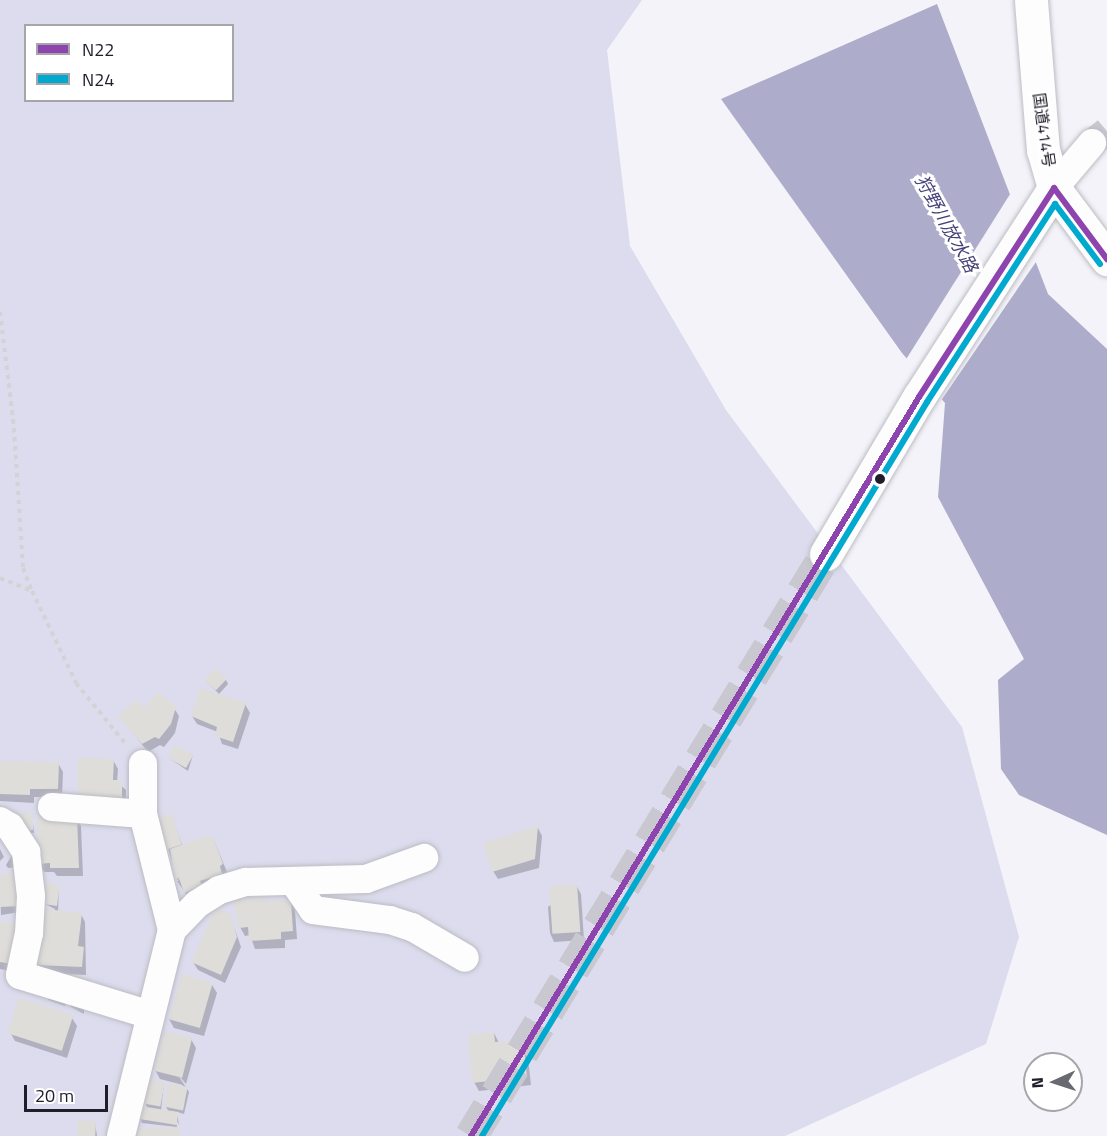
<!DOCTYPE html>
<meta charset="utf-8">
<style>
body{margin:0}
#map{position:relative;width:1107px;height:1136px;overflow:hidden;background:#f3f3f9;font-family:"Titillium Web","Noto Sans JP",sans-serif}
div>[style]{position:absolute}
.green>*{inset:0;background:#dcdcee}
.water>*{inset:0;background:#adaccb}
.pier>*{inset:0;background:#f3f3f9}
.shadow>*{inset:0;background:#0003}
.building>*{inset:0;background:#deddd9;transform-origin:0 0}
.minor-tunnel>*{height:28px;margin-top:-14px;transform-origin:0;background:repeating-linear-gradient(90deg,#c9c8d0 0 28px,transparent 0 42px)}
.trunk-tunnel>*{height:33px;margin-top:-16.5px;transform-origin:0;background:repeating-linear-gradient(90deg,#c9c8d0 0 33px,transparent 0 49px)}
.path>*{height:4px;margin-top:-2px;transform-origin:0;background:repeating-linear-gradient(90deg,#d3d3d6 0 4.5px,transparent 0 9px)}
.roads{filter:drop-shadow(0 0 2px #bcbcc4) drop-shadow(0 0 2px #bcbcc4)}
.minor>*{height:28px;margin:-14px;padding:0 14px;transform-origin:14px;border-radius:14px;background:#fdfdfe}
.primary>*{height:33px;margin:-16.5px;padding:0 16.5px;transform-origin:16.5px;border-radius:16.5px;background:#fdfdfe}
.trunk>*{height:33px;margin:-16.5px;padding:0 16.5px;transform-origin:16.5px;border-radius:16.5px;background:#fdfdfe}
.bus-1>*{height:6px;margin:-3px;padding:0 3px;transform-origin:3px;border-radius:3px;background:#8e44ad}
.bus-2>*{height:6px;margin:-3px;padding:0 3px;transform-origin:3px;border-radius:3px;background:#00a9ce}
.dots>*{width:16px;height:16px;translate:-50% -50%;box-sizing:border-box;border:3px solid #fff;border-radius:50%}
span{translate:-50% -50%;white-space:nowrap;text-align:center;line-height:1.15;-webkit-text-stroke:6px #fff;paint-order:stroke}
.street-label{font-size:16px;color:#1f1e2a}
.water-label{font-size:18px;color:#474179;font-style:italic}
.legend{position:absolute;left:24px;top:24px;width:210px;height:78px;box-sizing:border-box;background:#fff;border:2px solid #a5a5aa;margin:0;padding:8px 10px;list-style:none;font-size:18px;color:#1f1e2a}
.legend li{display:flex;align-items:center;gap:12px;height:30px}
.legend b{width:30px;border:2px solid #a5a5aa}
.north{position:absolute;left:1023px;top:1052px;width:60px;height:60px;box-sizing:border-box;background:#fff;border:2px solid #a5a5aa;border-radius:50%;rotate:267deg;font-size:16px;font-weight:700;line-height:24px;text-align:center;color:#1f1e2a}
.north::after{content:'';display:block;margin:auto;width:21px;height:27px;background:#696972;clip-path:polygon(50% 0,100% 100%,50% 72%,0 100%)}
.scale{position:absolute;left:24px;top:1085px;width:84px;height:27px;box-sizing:border-box;border:3px solid #1f1e2a;border-top:0;padding-left:8px;font-size:18px;line-height:21px;white-space:nowrap;color:#1f1e2a;-webkit-text-stroke:4px #fff;paint-order:stroke}
</style>
<div id="map">
<div class="green">
<i style="clip-path:polygon(evenodd,0 0,642px 0,607px 50px,630px 246px,726px 410px,962px 727px,1019px 937px,986px 1044px,785px 1136px,0 1136px,0 0,26px 26px,232px 26px,232px 100px,26px 100px,26px 26px)"></i>
</div>
<div class="water">
<i style="clip-path:polygon(937px 4px,1048px 294px,1107px 349px,1107px 835px,1019px 795px,1001px 769px,998px 680px,1024px 659px,938px 497px,945px 403px,902px 353px,721px 99px)"></i>
</div>
<div class="pier">
<i style="clip-path:polygon(1012px 191px,1038px 259px,940px 402px,905px 361px)"></i>
</div>
<div class="shadow">
<i style="clip-path:polygon(226px 680px,228px 684px,219px 694px,206px 681px)"></i>
<i style="clip-path:polygon(245px 704px,250px 713px,238px 749px,222px 744px,218px 732px,197px 724px,192px 716px)"></i>
<i style="clip-path:polygon(174px 708px,179px 716px,175px 733px,164px 747px,160px 745px,148px 752px,120px 717px)"></i>
<i style="clip-path:polygon(193px 755px,188px 771px,169px 758px)"></i>
<i style="clip-path:polygon(113px 760px,118px 769px,117px 782px,126px 790px,126px 808px,84px 808px)"></i>
<i style="clip-path:polygon(0 762px,58px 763px,63px 772px,62px 797px,34px 797px,34px 803px,0 801px)"></i>
<i style="clip-path:polygon(32px 815px,34px 833px,27px 834px)"></i>
<i style="clip-path:polygon(76px 818px,81px 826px,83px 876px,57px 876px,54px 872px,44px 872px,39px 864px)"></i>
<i style="clip-path:polygon(173px 819px,183px 847px,213px 838px,227px 872px,190px 900px,177px 881px,187px 877px,177px 880px,168px 848px)"></i>
<i style="clip-path:polygon(538px 828px,542px 836px,539px 868px,498px 879px,493px 871px)"></i>
<i style="clip-path:polygon(0 849px,4px 857px,0 861px)"></i>
<i style="clip-path:polygon(14px 852px,19px 867px,8px 868px,6px 865px)"></i>
<i style="clip-path:polygon(0 876px,27px 911px,1px 915px)"></i>
<i style="clip-path:polygon(576px 885px,581px 894px,584px 940px,554px 942px,550px 933px,548px 907px)"></i>
<i style="clip-path:polygon(59px 886px,58px 912px,81px 914px,85px 922px,86px 975px,41px 973px,36px 965px,55px 909px,43px 903px)"></i>
<i style="clip-path:polygon(291px 902px,295px 910px,297px 939px,285px 940px,285px 948px,255px 949px,250px 935px,245px 936px,240px 927px)"></i>
<i style="clip-path:polygon(230px 915px,241px 947px,225px 983px,198px 970px,193px 962px)"></i>
<i style="clip-path:polygon(0 923px,21px 973px,0 969px)"></i>
<i style="clip-path:polygon(212px 985px,217px 993px,204px 1036px,174px 1028px,169px 1019px)"></i>
<i style="clip-path:polygon(48px 991px,65px 997px,69px 1003px,71px 998px,84px 1004px,84px 1014px,71px 1007px,67px 1001px,65px 1006px,48px 1000px)"></i>
<i style="clip-path:polygon(72px 1018px,77px 1026px,67px 1058px,15px 1041px,10px 1032px)"></i>
<i style="clip-path:polygon(494px 1033px,499px 1043px,522px 1041px,527px 1049px,531px 1085px,479px 1091px,474px 1082px)"></i>
<i style="clip-path:polygon(191px 1039px,196px 1048px,186px 1084px,176px 1072px,189px 1092px,184px 1114px,177px 1112px,179px 1125px,175px 1117px,177px 1127px,142px 1123px,140px 1119px,148px 1109px,145px 1103px,164px 1083px,161px 1111px,169px 1112px,166px 1107px,183px 1085px,160px 1079px,155px 1070px)"></i>
<i style="clip-path:polygon(95px 1123px,97px 1136px,79px 1136px)"></i>
</div>
<div class="building">
<i style="left:215px;top:668px;width:16px;height:16px;rotate:43deg"></i>
<i style="clip-path:polygon(200px 688px,246px 703px,233px 742px,215px 736px,217px 727px,191px 716px)"></i>
<i style="clip-path:polygon(159px 692px,176px 707px,171px 724px,159px 739px,155px 737px,142px 744px,118px 717px,135px 699px,144px 708px)"></i>
<i style="clip-path:polygon(174px 746px,194px 754px,186px 768px,168px 758px)"></i>
<i style="clip-path:polygon(78px 758px,114px 759px,113px 780px,122px 780px,122px 800px,78px 800px)"></i>
<i style="clip-path:polygon(0 761px,59px 762px,58px 789px,30px 789px,30px 795px,0 794px)"></i>
<i style="clip-path:polygon(33px 813px,33px 830px,23px 831px,12px 814px)"></i>
<i style="left:172px;top:814px;width:32px;height:16px;rotate:72deg"></i>
<i style="clip-path:polygon(77px 816px,79px 868px,50px 868px,50px 863px,38px 864px,37px 818px)"></i>
<i style="clip-path:polygon(538px 826px,535px 859px,492px 872px,483px 843px)"></i>
<i style="clip-path:polygon(206px 836px,213px 837px,223px 864px,220px 866px,222px 874px,200px 881px,202px 886px,184px 893px,179px 878px,175px 880px,170px 849px)"></i>
<i style="clip-path:polygon(15px 873px,20px 906px,0 907px,0 874px)"></i>
<i style="left:45px;top:883px;width:15px;height:21px;rotate:8deg"></i>
<i style="left:577px;top:884px;width:48px;height:28px;rotate:86deg"></i>
<i style="clip-path:polygon(265px 897px,265px 901px,291px 900px,293px 931px,281px 932px,281px 939px,249px 941px,248px 927px,239px 928px,233px 899px)"></i>
<i style="clip-path:polygon(216px 907px,231px 914px,237px 937px,221px 975px,191px 962px)"></i>
<i style="clip-path:polygon(46px 909px,82px 913px,78px 946px,84px 947px,82px 967px,35px 965px,41px 917px,45px 917px)"></i>
<i style="clip-path:polygon(0 921px,22px 925px,17px 965px,0 962px)"></i>
<i style="left:182px;top:974px;width:32px;height:47px;rotate:16deg"></i>
<i style="left:19px;top:998px;width:57px;height:37px;rotate:18deg"></i>
<i style="left:164px;top:1031px;width:29px;height:41px;rotate:14deg"></i>
<i style="clip-path:polygon(494px 1032px,495px 1042px,523px 1039px,527px 1077px,472px 1083px,468px 1035px)"></i>
<i style="left:148px;top:1079px;width:17px;height:25px;rotate:10deg"></i>
<i style="left:168px;top:1083px;width:20px;height:24px;rotate:11deg"></i>
<i style="left:140px;top:1106px;width:39px;height:13px;rotate:9deg"></i>
<i style="left:78px;top:1120px;width:18px;height:16px;rotate:3deg"></i>
<i style="left:133px;top:1128px;width:47px;height:8px"></i>
</div>
<div class="minor-tunnel">
<i style="left:1092px;top:143px;width:19px;rotate:-39deg"></i>
</div>
<div class="trunk-tunnel">
<i style="left:471px;top:1136px;width:682px;rotate:-58.62deg"></i>
</div>
<div class="path">
<i style="left:0;top:312px;width:117px;rotate:83.1deg"></i>
<i style="left:14px;top:428px;width:140px;rotate:86.3deg"></i>
<i style="left:23px;top:568px;width:25px;rotate:69deg"></i>
<i style="left:0;top:578px;width:35px;rotate:22deg"></i>
<i style="left:32px;top:591px;width:102px;rotate:64.4deg"></i>
<i style="left:76px;top:683px;width:77px;rotate:50.8deg"></i>
</div>
<div class="roads">
<div class="minor">
<i style="left:1054px;top:188px;width:59px;rotate:-49.8deg"></i>
<i style="left:52px;top:807px;width:91px;rotate:4.4deg"></i>
<i style="left:0;top:821px;width:12px;rotate:31deg"></i>
<i style="left:10px;top:827px;width:30px;rotate:57deg"></i>
<i style="left:26px;top:852px;width:44px;rotate:83.5deg"></i>
<i style="left:31px;top:896px;width:37px;rotate:93deg"></i>
<i style="left:29px;top:933px;width:43px;rotate:102.1deg"></i>
<i style="left:20px;top:975px;width:136px;rotate:17.1deg"></i>
<i style="left:293px;top:881px;width:35px;rotate:55deg"></i>
<i style="left:313px;top:910px;width:78px;rotate:7.4deg"></i>
<i style="left:390px;top:920px;width:23px;rotate:18deg"></i>
<i style="left:412px;top:927px;width:61px;rotate:30.3deg"></i>
<i style="left:172px;top:930px;width:36px;rotate:-46deg"></i>
<i style="left:197px;top:904px;width:26px;rotate:-32deg"></i>
<i style="left:219px;top:890px;width:28px;rotate:-17deg"></i>
<i style="left:246px;top:882px;width:120px;rotate:-1.4deg"></i>
<i style="left:366px;top:879px;width:62px;rotate:-19.9deg"></i>
<i style="left:121px;top:1136px;width:212px;rotate:-76.1deg"></i>
<i style="left:172px;top:930px;width:120px;rotate:-104deg"></i>
<i style="left:143px;top:814px;width:50px;rotate:-90deg"></i>
</div>
<div class="primary">
<i style="left:1054px;top:188px;width:89px;rotate:53.3deg"></i>
</div>
<div class="trunk">
<i style="left:826px;top:554px;width:182px;rotate:-59.4deg"></i>
<i style="left:919px;top:397px;width:249px;rotate:-57.1deg"></i>
<i style="left:1054px;top:188px;width:40px;rotate:-106deg"></i>
<i style="left:1043px;top:150px;width:150px;rotate:-94.6deg"></i>
</div>
</div>
<div class="bus-1">
<i style="left:471px;top:1136px;width:864px;rotate:-58.77deg"></i>
<i style="left:919px;top:397px;width:249px;rotate:-57.1deg"></i>
<i style="left:1054px;top:188px;width:89px;rotate:53.3deg"></i>
</div>
<div class="bus-2">
<i style="left:482px;top:1136px;width:858px;rotate:-58.77deg"></i>
<i style="left:927px;top:402px;width:236px;rotate:-57.1deg"></i>
<i style="left:1055px;top:204px;width:75px;rotate:53.1deg"></i>
</div>
<div class="dots">
<i style="left:880px;top:479px;background:#1f1e2a"></i>
</div>
<div class="street-label">
<span style="left:1044px;top:130px;rotate:82deg">国道414号</span>
</div>
<div class="water-label">
<span style="left:946px;top:224px;rotate:61deg">狩野川放水路</span>
</div>
<ul class="legend">
<li><b style="height:8px;background:#8e44ad"></b>N22</li>
<li><b style="height:8px;background:#00a9ce"></b>N24</li>
</ul>
<div class="north">N</div>
<div class="scale">20 m</div>
</div>
